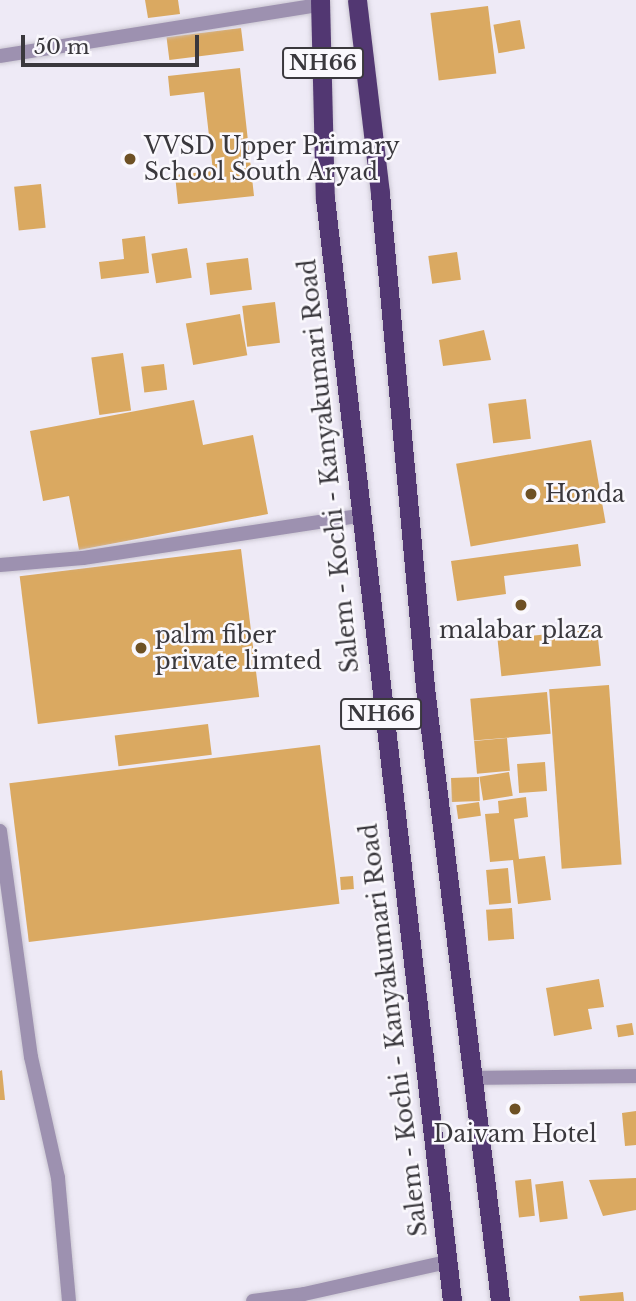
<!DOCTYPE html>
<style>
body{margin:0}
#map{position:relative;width:636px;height:1301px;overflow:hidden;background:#eeeaf6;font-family:"Libre Baskerville",serif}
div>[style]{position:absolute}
.building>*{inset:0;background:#daa961;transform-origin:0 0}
.roads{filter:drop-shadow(0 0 2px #cac6d1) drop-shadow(0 0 2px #cac6d1)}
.minor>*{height:14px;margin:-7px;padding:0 7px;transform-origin:7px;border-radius:7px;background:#9d91b0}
.trunk>*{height:19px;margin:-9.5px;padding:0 9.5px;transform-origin:9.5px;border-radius:9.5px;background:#523772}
.dots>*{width:19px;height:19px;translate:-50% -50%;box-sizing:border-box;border:4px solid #faf8fd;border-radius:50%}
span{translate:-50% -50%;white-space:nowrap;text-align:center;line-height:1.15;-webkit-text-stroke:5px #faf8fd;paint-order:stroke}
.shield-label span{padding:2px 5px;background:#faf8fd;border:2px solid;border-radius:5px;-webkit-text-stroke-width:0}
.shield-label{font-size:21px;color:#3a383d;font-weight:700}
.poi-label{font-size:23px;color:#3a383d}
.left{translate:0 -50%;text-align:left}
.street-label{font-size:23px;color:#3a383d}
.scale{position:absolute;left:21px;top:35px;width:178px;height:32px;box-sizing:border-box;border:4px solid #3a383d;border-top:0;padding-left:9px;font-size:21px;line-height:24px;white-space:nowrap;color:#3a383d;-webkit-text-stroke:5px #faf8fd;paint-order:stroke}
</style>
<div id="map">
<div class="building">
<i style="clip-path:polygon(145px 0,178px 0,180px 14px,148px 18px)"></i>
<i style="left:488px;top:6px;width:68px;height:58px;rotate:83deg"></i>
<i style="left:520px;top:20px;width:29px;height:27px;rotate:80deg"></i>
<i style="left:241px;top:28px;width:23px;height:75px;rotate:83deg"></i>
<i style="clip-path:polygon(240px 68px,254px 196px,178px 204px,175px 175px,213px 171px,204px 92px,170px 96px,168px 76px)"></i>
<i style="left:41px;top:184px;width:44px;height:27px;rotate:84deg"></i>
<i style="clip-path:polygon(145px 236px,149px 273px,101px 279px,99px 262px,124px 259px,122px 239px)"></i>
<i style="left:187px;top:248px;width:30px;height:36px;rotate:81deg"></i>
<i style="left:457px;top:252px;width:28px;height:29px;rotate:82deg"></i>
<i style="left:248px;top:258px;width:32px;height:42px;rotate:83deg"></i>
<i style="left:275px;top:302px;width:41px;height:33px;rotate:83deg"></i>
<i style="left:240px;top:314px;width:42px;height:55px;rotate:80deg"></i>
<i style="clip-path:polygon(484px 330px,491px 360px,443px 366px,439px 340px)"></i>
<i style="left:123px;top:353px;width:58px;height:32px;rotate:82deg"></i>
<i style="left:164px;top:364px;width:26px;height:23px;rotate:83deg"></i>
<i style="left:526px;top:399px;width:40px;height:38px;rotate:83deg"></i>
<i style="clip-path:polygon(194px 400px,203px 445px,253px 435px,268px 514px,79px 550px,69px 496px,43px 501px,30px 431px)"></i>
<i style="left:591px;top:440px;width:84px;height:137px;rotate:80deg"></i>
<i style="clip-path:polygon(578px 544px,581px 566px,504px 576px,506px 594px,457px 601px,451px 561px)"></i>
<i style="left:241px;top:549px;width:149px;height:223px;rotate:83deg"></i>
<i style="left:597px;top:629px;width:37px;height:100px;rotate:84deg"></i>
<i style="left:609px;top:685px;width:180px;height:60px;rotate:86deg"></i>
<i style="left:547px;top:692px;width:42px;height:77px;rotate:85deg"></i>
<i style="left:208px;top:724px;width:31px;height:94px;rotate:83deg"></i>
<i style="left:507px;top:738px;width:33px;height:33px;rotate:85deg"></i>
<i style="left:320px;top:745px;width:160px;height:313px;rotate:83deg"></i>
<i style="left:545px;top:762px;width:29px;height:28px;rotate:86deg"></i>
<i style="left:509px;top:772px;width:24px;height:30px;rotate:81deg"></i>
<i style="left:479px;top:777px;width:24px;height:28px;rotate:88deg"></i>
<i style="clip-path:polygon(526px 797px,528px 817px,514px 819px,519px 859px,545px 856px,551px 900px,518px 904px,513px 860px,490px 862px,485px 814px,499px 813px,498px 801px)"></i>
<i style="left:479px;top:802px;width:14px;height:23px;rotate:82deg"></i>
<i style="left:508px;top:868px;width:35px;height:22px;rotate:85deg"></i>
<i style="left:353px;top:876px;width:13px;height:13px;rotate:86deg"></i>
<i style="left:512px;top:908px;width:31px;height:26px;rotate:86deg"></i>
<i style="clip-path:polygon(599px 979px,604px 1007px,588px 1009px,592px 1029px,554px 1036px,546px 988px)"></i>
<i style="left:632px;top:1023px;width:12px;height:16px;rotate:81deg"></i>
<i style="clip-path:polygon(2px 1070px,5px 1100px,0 1100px,0 1071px)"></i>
<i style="clip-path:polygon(636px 1111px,636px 1145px,625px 1146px,622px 1113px)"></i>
<i style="clip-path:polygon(636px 1178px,636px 1210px,603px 1216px,589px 1180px)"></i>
<i style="left:531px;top:1179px;width:37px;height:16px;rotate:84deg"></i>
<i style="left:563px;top:1181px;width:38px;height:28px;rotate:83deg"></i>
<i style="clip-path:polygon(623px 1292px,624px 1301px,580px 1301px,579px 1296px)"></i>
</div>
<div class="roads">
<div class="minor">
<i style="left:0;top:56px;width:324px;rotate:-9.1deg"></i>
<i style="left:0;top:565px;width:83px;rotate:-4.8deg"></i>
<i style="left:83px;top:558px;width:279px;rotate:-8.7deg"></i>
<i style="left:0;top:831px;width:228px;rotate:82.2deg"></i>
<i style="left:31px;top:1057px;width:124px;rotate:77.4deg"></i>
<i style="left:58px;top:1178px;width:123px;rotate:84.9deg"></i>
<i style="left:473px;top:1078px;width:163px;rotate:-0.7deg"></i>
<i style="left:253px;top:1301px;width:51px;rotate:-7.8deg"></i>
<i style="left:304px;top:1294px;width:147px;rotate:-12.6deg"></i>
</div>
<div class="trunk">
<i style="left:320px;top:0;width:198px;rotate:88.6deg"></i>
<i style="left:325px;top:198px;width:1110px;rotate:83.43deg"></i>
<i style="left:357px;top:0;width:194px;rotate:83.2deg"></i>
<i style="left:380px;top:193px;width:497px;rotate:84.8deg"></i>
<i style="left:425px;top:688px;width:618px;rotate:83.02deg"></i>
</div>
</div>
<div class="dots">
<i style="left:130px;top:159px;background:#6e5124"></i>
<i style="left:531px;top:494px;background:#6e5124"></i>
<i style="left:521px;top:605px;background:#6e5124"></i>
<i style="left:141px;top:648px;background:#6e5124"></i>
<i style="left:515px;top:1109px;background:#6e5124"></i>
</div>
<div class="shield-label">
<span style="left:323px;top:63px">NH66</span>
<span style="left:381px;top:714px">NH66</span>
</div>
<div class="poi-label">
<span class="left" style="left:144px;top:159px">VVSD Upper Primary<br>School South Aryad</span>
<span class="left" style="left:545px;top:494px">Honda</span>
<span style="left:521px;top:630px">malabar plaza</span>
<span class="left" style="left:155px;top:648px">palm fiber<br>private limted</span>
<span style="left:515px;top:1134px">Daivam Hotel</span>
</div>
<div class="street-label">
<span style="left:329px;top:466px;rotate:-96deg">Salem - Kochi - Kanyakumari Road</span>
<span style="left:394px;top:1030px;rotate:-97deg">Salem - Kochi - Kanyakumari Road</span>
</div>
<div class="scale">50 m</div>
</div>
